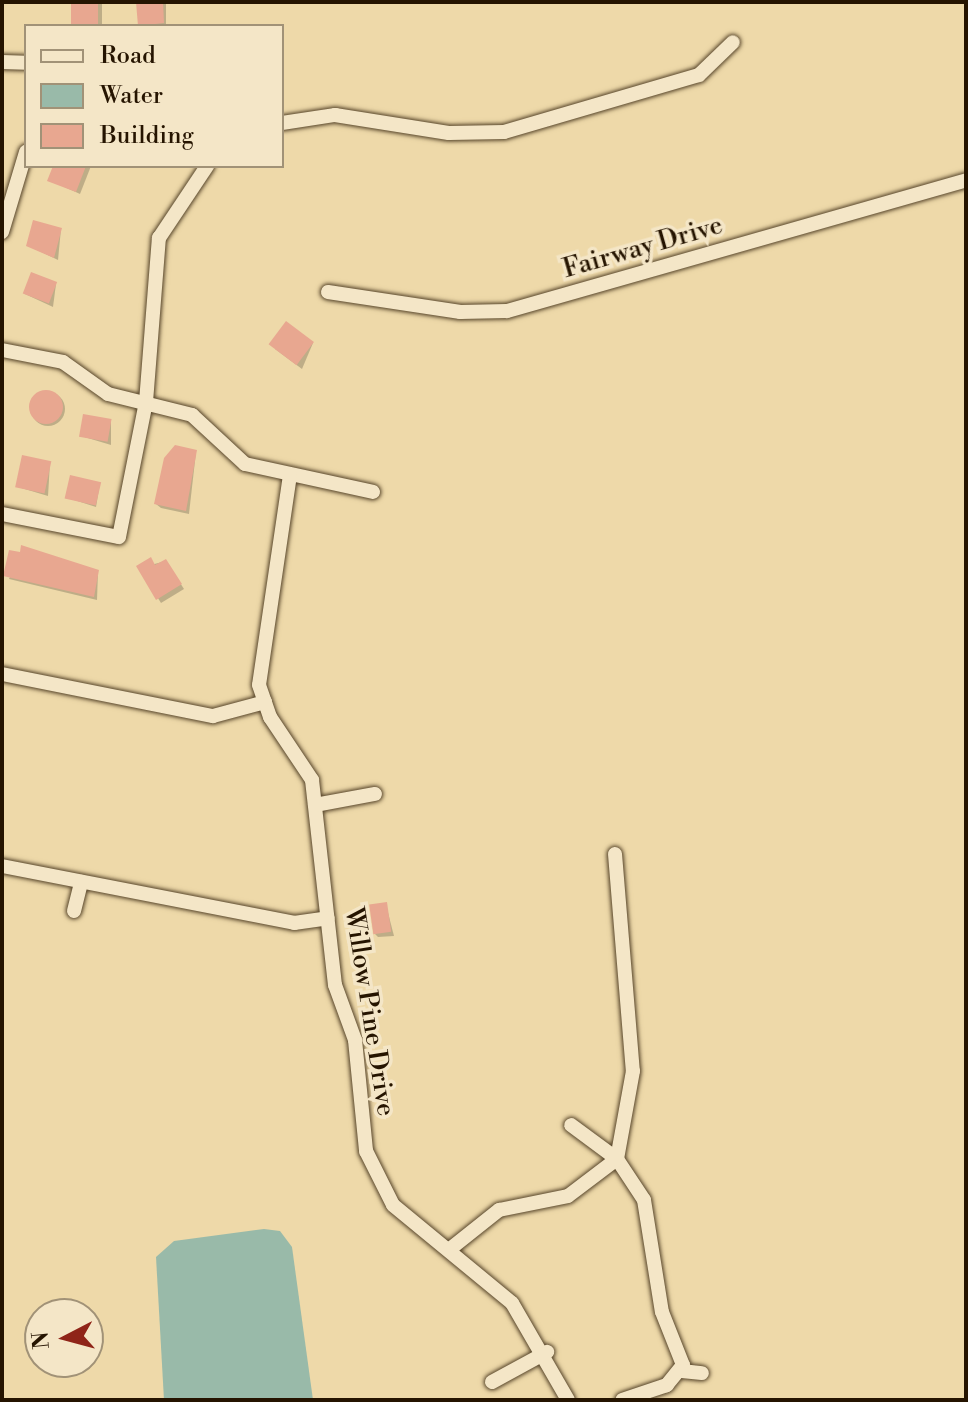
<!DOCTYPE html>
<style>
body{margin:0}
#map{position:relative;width:968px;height:1402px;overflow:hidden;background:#eed9a9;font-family:"Libre Bodoni",serif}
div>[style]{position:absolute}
.water>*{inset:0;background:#99baa9}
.shadow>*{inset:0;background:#0003;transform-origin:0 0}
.round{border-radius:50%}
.building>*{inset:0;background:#e8a790;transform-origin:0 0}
.roads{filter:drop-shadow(0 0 2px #57452a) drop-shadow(0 0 2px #57452a)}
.street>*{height:14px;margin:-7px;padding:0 7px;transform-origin:7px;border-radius:7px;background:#f4e6c7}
span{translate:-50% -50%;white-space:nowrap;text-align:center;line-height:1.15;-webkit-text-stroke:7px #f4e6c7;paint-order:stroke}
.street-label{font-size:26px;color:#251400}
.frame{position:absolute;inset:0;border:4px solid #251400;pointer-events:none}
.legend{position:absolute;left:24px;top:24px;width:260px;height:144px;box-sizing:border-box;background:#f4e6c7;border:2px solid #a19277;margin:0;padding:10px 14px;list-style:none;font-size:24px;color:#251400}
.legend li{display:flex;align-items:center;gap:16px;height:40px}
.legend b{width:40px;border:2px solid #a19277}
.north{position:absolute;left:24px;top:1298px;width:80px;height:80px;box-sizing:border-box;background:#f4e6c7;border:2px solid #a19277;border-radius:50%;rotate:264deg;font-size:22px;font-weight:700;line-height:32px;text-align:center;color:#251400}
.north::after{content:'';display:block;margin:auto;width:28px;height:36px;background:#8f2418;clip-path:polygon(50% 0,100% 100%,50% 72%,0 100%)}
</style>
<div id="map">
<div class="water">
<i style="clip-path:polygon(264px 1229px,280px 1231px,292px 1247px,313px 1400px,164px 1400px,156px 1257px,174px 1241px)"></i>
</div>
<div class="shadow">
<i style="left:73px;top:2px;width:29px;height:24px"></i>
<i style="left:138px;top:2px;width:28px;height:24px"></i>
<i style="clip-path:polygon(65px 166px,91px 166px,80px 194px,49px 180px)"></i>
<i style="clip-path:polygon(61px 229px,58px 260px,29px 246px)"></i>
<i style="clip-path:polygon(56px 284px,53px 307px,25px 294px)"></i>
<i style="clip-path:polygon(313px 343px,302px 369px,275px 349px)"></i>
<i class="round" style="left:31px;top:392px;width:34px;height:34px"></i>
<i style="clip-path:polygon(111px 421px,111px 445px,81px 436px)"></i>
<i style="clip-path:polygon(196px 452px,189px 514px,161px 508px,156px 504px)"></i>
<i style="clip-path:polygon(50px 463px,48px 496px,18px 487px)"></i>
<i style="clip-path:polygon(100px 483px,96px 507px,68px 498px)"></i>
<i style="clip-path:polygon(23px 547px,98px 572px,97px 600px,9px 579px)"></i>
<i style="clip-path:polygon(166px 561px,184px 589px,161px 603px,139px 568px)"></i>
<i style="clip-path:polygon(386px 905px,394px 936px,378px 937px,374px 933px)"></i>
</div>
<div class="building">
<i style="left:71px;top:2px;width:27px;height:24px"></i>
<i style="clip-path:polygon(136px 2px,163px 2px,164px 23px,138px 26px)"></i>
<i style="clip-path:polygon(53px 166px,86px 166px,76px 192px,47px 181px)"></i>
<i style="clip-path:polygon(33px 220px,62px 228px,54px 258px,26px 246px)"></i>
<i style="left:31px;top:272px;width:28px;height:23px;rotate:21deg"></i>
<i style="left:286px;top:321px;width:35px;height:29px;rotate:37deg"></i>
<i class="round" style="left:29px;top:390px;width:34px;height:34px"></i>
<i style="left:83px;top:414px;width:29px;height:23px;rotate:10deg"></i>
<i style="clip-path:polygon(175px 445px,197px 450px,186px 511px,154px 504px,164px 458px)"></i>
<i style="left:22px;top:455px;width:30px;height:33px;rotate:12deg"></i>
<i style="left:70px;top:475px;width:32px;height:24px;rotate:13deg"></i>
<i style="clip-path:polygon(21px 545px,99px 570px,94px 597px,3px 576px,9px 550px,20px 552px)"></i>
<i style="clip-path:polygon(151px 557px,155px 565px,166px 559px,182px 584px,156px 600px,136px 566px)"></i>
<i style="left:387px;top:902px;width:30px;height:18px;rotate:82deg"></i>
</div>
<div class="roads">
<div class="street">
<i style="left:2px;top:62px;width:24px;rotate:2deg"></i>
<i style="left:282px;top:123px;width:54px;rotate:-8.6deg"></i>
<i style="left:335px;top:115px;width:115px;rotate:9deg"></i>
<i style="left:449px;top:133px;width:55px;rotate:-1deg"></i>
<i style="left:504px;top:132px;width:203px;rotate:-16.3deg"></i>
<i style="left:699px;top:75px;width:47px;rotate:-44.1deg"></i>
<i style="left:2px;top:232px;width:84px;rotate:-73.3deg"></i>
<i style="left:328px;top:292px;width:134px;rotate:8.6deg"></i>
<i style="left:460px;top:312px;width:47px;rotate:-1.2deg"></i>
<i style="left:507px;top:311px;width:477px;rotate:-15.9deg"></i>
<i style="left:2px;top:350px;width:62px;rotate:11.1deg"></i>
<i style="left:63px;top:362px;width:55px;rotate:35.4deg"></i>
<i style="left:108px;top:394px;width:87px;rotate:14deg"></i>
<i style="left:192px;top:415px;width:72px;rotate:42.8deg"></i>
<i style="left:245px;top:464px;width:131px;rotate:12.3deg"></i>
<i style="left:290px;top:475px;width:212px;rotate:98.4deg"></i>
<i style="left:259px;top:685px;width:34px;rotate:71deg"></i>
<i style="left:270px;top:717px;width:76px;rotate:56.3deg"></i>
<i style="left:312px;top:780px;width:206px;rotate:83.6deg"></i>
<i style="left:335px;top:985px;width:59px;rotate:70deg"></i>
<i style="left:355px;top:1040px;width:112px;rotate:84.3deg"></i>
<i style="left:366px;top:1151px;width:60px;rotate:63.4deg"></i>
<i style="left:393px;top:1205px;width:154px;rotate:39.5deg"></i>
<i style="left:512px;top:1303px;width:112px;rotate:60deg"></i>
<i style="left:2px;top:514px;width:119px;rotate:11.1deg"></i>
<i style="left:119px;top:537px;width:138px;rotate:-78.7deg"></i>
<i style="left:146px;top:402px;width:165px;rotate:-85.5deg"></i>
<i style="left:159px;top:238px;width:87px;rotate:-56.3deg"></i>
<i style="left:2px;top:674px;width:215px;rotate:11.3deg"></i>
<i style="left:213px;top:716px;width:54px;rotate:-15.1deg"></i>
<i style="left:315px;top:805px;width:61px;rotate:-10.4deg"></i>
<i style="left:615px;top:854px;width:218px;rotate:85.3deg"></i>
<i style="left:633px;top:1071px;width:89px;rotate:100.3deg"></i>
<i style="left:617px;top:1159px;width:49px;rotate:56.6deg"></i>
<i style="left:644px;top:1200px;width:113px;rotate:80.9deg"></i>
<i style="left:662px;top:1312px;width:57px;rotate:68.4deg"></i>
<i style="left:683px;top:1365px;width:26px;rotate:129deg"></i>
<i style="left:667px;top:1385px;width:47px;rotate:161.6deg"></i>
<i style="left:2px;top:866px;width:298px;rotate:11deg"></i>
<i style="left:294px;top:923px;width:34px;rotate:-8deg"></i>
<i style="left:74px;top:911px;width:30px;rotate:-76deg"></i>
<i style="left:450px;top:1249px;width:63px;rotate:-38.5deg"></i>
<i style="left:499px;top:1210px;width:70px;rotate:-11.5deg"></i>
<i style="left:568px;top:1196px;width:61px;rotate:-37.1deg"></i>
<i style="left:617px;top:1159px;width:57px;rotate:-143.5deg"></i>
<i style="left:682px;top:1371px;width:20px;rotate:6deg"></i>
<i style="left:492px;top:1382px;width:63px;rotate:-28.6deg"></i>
</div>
</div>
<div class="street-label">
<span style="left:643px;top:248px;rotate:-16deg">Fairway Drive</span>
<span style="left:369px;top:1012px;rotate:81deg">Willow Pine Drive</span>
</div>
<div class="frame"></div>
<ul class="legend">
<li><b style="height:10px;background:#f4e6c7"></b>Road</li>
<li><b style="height:22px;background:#99baa9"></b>Water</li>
<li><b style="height:22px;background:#e8a790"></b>Building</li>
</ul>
<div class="north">N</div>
</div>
